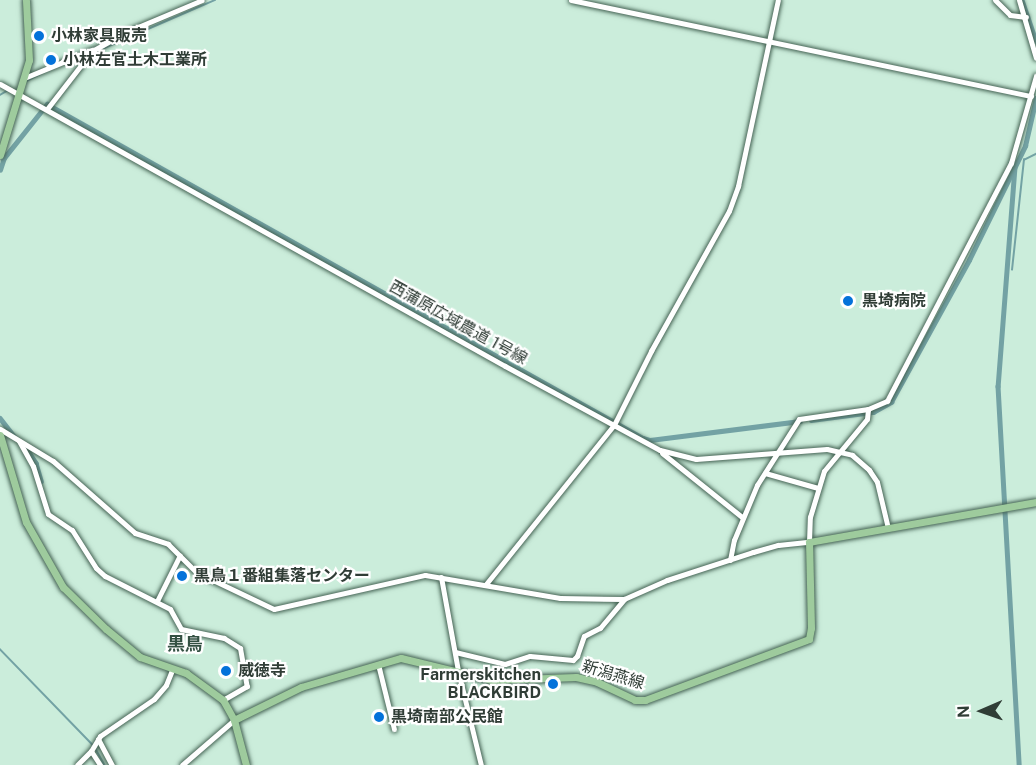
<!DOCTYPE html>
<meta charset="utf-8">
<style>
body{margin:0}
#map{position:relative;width:1036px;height:765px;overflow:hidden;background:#cbeddb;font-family:"Public Sans","Noto Sans JP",sans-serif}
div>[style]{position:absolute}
.stream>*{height:1.5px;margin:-0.75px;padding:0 0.75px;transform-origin:0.75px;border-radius:0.75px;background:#73a2a4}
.canal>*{height:4.5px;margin:-2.25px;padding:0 2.25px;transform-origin:2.25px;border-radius:2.25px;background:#73a2a4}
.roads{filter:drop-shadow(0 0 2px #456354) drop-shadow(0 0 2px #456354)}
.minor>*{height:5px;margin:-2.5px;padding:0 2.5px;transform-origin:2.5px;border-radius:2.5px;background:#fff}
.major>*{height:7px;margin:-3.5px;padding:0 3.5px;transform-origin:3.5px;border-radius:3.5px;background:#9ecb9d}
.dots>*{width:16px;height:16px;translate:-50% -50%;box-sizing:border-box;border:3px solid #fff;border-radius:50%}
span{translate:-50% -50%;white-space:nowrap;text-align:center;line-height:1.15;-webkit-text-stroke:4.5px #fff;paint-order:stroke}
.poi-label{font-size:16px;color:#303d36;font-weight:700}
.left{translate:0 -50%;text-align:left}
.right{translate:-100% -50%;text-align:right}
.street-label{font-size:16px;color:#303d36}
.neighbourhood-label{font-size:18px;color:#335042;font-weight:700}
.north{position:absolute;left:952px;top:681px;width:60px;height:60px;-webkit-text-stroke:4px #fff;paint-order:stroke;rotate:268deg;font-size:16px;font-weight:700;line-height:24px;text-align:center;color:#303d36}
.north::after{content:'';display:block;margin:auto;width:21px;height:27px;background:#303d36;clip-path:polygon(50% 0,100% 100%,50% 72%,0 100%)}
</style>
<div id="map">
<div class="stream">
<i style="left:102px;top:49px;width:123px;rotate:-23.4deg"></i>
<i style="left:25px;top:82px;width:25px;rotate:-27deg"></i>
<i style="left:0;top:95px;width:8px;rotate:-30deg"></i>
<i style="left:1012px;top:270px;width:111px;rotate:-83.8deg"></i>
<i style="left:1024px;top:160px;width:13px;rotate:-27deg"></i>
<i style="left:0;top:649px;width:134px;rotate:45.9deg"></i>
<i style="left:96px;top:749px;width:18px;rotate:61deg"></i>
</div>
<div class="canal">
<i style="left:1022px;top:0;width:43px;rotate:71.1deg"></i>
<i style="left:1015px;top:167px;width:220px;rotate:94.4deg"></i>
<i style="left:998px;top:386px;width:380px;rotate:86.8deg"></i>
<i style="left:0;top:170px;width:13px;rotate:-72deg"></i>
<i style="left:4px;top:158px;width:69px;rotate:-51.5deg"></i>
<i style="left:47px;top:104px;width:683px;rotate:29.27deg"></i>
<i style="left:643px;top:438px;width:7px;rotate:16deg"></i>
<i style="left:650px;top:440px;width:151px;rotate:-7.2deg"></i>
<i style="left:0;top:418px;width:24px;rotate:52deg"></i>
<i style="left:811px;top:420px;width:63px;rotate:-7.4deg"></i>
<i style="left:873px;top:412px;width:21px;rotate:-29deg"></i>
<i style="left:891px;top:402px;width:162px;rotate:-61.2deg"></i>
<i style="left:969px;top:260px;width:127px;rotate:-63.8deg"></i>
<i style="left:1025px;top:146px;width:49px;rotate:-77.1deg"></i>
<i style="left:24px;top:445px;width:22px;rotate:56deg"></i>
<i style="left:36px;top:463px;width:19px;rotate:74deg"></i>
</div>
<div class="roads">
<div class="minor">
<i style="left:571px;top:0;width:470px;rotate:11.8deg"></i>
<i style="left:995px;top:0;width:21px;rotate:45deg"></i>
<i style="left:1010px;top:15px;width:16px;rotate:7deg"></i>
<i style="left:1019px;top:0;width:60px;rotate:73.7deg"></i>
<i style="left:24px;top:78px;width:74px;rotate:-22.4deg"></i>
<i style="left:0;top:84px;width:578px;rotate:29.18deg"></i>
<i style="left:505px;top:366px;width:176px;rotate:28.5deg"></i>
<i style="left:660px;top:450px;width:37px;rotate:14deg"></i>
<i style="left:696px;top:459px;width:131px;rotate:-4.4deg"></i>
<i style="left:827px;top:449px;width:26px;rotate:13deg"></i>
<i style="left:852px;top:455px;width:23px;rotate:41deg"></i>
<i style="left:869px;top:470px;width:14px;rotate:56deg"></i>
<i style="left:877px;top:482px;width:47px;rotate:76.6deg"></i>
<i style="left:47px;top:109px;width:73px;rotate:-52.2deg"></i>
<i style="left:92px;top:51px;width:39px;rotate:-29deg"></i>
<i style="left:126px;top:32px;width:82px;rotate:-22.8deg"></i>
<i style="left:0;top:429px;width:62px;rotate:31.1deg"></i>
<i style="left:53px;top:461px;width:109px;rotate:41.3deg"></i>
<i style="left:135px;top:533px;width:35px;rotate:18deg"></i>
<i style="left:168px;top:544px;width:40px;rotate:45deg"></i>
<i style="left:196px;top:572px;width:86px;rotate:25.4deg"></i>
<i style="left:274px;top:609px;width:155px;rotate:-12.7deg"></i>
<i style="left:425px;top:575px;width:137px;rotate:9.7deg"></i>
<i style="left:560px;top:598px;width:64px;rotate:0.9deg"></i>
<i style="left:624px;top:599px;width:47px;rotate:-23.8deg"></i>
<i style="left:667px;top:580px;width:90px;rotate:-18deg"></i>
<i style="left:753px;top:552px;width:26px;rotate:-16deg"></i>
<i style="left:778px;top:545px;width:31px;rotate:-6deg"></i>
<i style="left:809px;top:542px;width:25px;rotate:-88deg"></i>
<i style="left:810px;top:517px;width:48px;rotate:-73.1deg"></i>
<i style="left:824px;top:471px;width:67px;rotate:-50.4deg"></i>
<i style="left:867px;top:419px;width:10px;rotate:-84deg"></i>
<i style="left:19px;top:441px;width:29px;rotate:61deg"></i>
<i style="left:33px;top:466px;width:50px;rotate:72.6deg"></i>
<i style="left:48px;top:514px;width:29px;rotate:34deg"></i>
<i style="left:72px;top:530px;width:45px;rotate:57.7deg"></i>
<i style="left:96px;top:568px;width:12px;rotate:42deg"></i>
<i style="left:105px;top:576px;width:73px;rotate:26.9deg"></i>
<i style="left:170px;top:609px;width:23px;rotate:61deg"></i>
<i style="left:181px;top:629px;width:44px;rotate:11.8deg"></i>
<i style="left:224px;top:638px;width:19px;rotate:32deg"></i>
<i style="left:240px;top:648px;width:39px;rotate:80deg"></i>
<i style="left:247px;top:686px;width:28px;rotate:150deg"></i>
<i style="left:662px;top:453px;width:102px;rotate:38.7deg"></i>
<i style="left:765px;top:473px;width:55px;rotate:15.8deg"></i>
<i style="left:730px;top:560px;width:20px;rotate:-79deg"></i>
<i style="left:734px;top:540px;width:60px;rotate:-67.3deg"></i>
<i style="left:757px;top:485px;width:78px;rotate:-57.5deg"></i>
<i style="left:799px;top:419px;width:70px;rotate:-8.2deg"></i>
<i style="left:868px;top:409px;width:21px;rotate:-23deg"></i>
<i style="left:887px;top:401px;width:268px;rotate:-62.5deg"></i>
<i style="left:1011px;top:163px;width:91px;rotate:-74deg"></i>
<i style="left:441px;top:577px;width:96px;rotate:79.7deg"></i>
<i style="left:458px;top:671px;width:97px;rotate:76.3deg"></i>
<i style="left:486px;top:584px;width:204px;rotate:-51.2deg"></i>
<i style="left:614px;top:425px;width:83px;rotate:-63.4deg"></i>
<i style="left:651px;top:351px;width:160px;rotate:-60.9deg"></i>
<i style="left:729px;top:211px;width:27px;rotate:-70deg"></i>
<i style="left:738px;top:186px;width:190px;rotate:-77.9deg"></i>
<i style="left:157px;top:601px;width:51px;rotate:-63.4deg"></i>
<i style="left:455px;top:652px;width:51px;rotate:13.5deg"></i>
<i style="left:505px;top:664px;width:26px;rotate:-18deg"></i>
<i style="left:530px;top:656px;width:43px;rotate:5.3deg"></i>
<i style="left:573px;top:660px;width:6px;rotate:-45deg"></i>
<i style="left:577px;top:656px;width:21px;rotate:-71deg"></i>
<i style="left:584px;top:636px;width:18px;rotate:-27deg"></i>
<i style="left:600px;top:628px;width:38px;rotate:-50deg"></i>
<i style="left:378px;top:664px;width:67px;rotate:76.2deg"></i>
<i style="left:98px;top:739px;width:30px;rotate:62deg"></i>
<i style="left:91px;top:751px;width:17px;rotate:57deg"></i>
<i style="left:77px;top:765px;width:20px;rotate:-45deg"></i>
<i style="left:91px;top:751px;width:17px;rotate:-59deg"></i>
<i style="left:100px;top:736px;width:65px;rotate:-34.4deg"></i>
<i style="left:154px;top:699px;width:18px;rotate:-49deg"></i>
<i style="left:166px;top:685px;width:18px;rotate:-68deg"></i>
<i style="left:182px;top:765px;width:69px;rotate:-40.9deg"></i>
</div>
<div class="major">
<i style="left:0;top:155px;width:99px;rotate:-73deg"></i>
<i style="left:29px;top:60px;width:60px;rotate:-92.9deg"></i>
<i style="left:0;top:435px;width:91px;rotate:73.4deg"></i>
<i style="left:26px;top:522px;width:75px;rotate:60.4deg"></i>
<i style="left:63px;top:587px;width:60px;rotate:44.3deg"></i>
<i style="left:106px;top:629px;width:44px;rotate:39.5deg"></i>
<i style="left:140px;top:657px;width:49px;rotate:19.2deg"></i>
<i style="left:186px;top:673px;width:46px;rotate:36.1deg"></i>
<i style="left:223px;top:700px;width:23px;rotate:61deg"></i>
<i style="left:234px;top:720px;width:47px;rotate:75.1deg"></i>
<i style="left:234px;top:720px;width:75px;rotate:-26.2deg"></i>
<i style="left:301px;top:687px;width:104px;rotate:-16.2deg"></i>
<i style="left:401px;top:658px;width:94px;rotate:13.6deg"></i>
<i style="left:492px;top:680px;width:84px;rotate:-2deg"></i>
<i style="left:576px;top:677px;width:22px;rotate:13deg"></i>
<i style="left:597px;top:682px;width:42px;rotate:25.3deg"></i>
<i style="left:635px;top:700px;width:10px"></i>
<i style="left:645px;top:700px;width:175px;rotate:-20.4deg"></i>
<i style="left:809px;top:639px;width:11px;rotate:-80deg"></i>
<i style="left:811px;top:628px;width:86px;rotate:-91.3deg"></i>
<i style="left:809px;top:542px;width:230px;rotate:-10deg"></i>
</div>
</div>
<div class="dots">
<i style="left:39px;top:36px;background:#0472da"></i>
<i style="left:51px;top:60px;background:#0472da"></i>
<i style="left:848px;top:301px;background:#0472da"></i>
<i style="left:182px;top:576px;background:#0472da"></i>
<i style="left:226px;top:671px;background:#0472da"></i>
<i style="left:553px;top:684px;background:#0472da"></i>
<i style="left:379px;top:717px;background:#0472da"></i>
</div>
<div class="poi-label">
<span class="left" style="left:51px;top:36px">小林家具販売</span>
<span class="left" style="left:63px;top:60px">小林左官土木工業所</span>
<span class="left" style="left:862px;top:301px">黒埼病院</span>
<span class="left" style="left:194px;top:576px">黒鳥１番組集落センター</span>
<span class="left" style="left:238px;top:671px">威徳寺</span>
<span class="right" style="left:541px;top:684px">Farmerskitchen<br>BLACKBIRD</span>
<span class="left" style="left:391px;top:717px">黒埼南部公民館</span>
</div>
<div class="street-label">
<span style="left:458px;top:323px;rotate:29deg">西蒲原広域農道 1号線</span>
<span style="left:613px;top:675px;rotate:17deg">新潟燕線</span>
</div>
<div class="neighbourhood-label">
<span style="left:185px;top:644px">黒鳥</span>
</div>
<div class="north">N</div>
</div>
